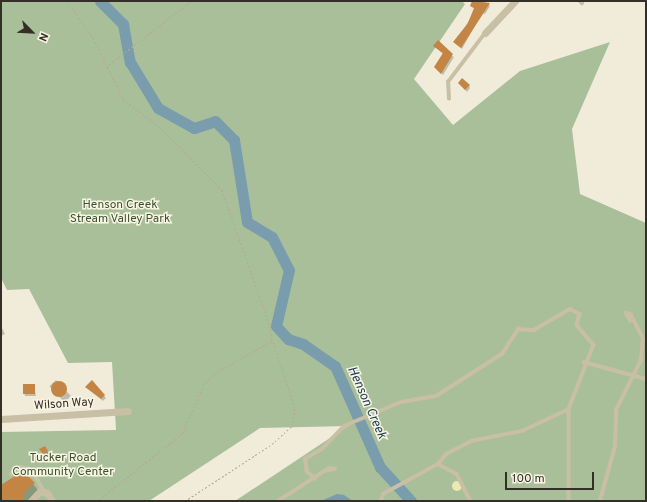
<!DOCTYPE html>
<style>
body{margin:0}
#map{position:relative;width:647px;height:502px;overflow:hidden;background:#f1ecd9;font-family:Overpass,sans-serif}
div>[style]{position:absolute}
.green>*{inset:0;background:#a9bf9a}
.sand>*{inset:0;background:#ece8b0}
.round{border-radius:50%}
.water>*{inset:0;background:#799dad}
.shadow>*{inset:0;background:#0003;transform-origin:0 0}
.river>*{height:11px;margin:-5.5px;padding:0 5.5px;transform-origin:5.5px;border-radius:5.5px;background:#799dad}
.building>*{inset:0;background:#c48544;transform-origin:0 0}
.path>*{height:1px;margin-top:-0.5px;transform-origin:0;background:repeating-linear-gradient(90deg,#b4a990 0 2px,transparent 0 4px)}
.service>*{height:3.5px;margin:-1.75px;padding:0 1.75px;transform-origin:1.75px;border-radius:1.75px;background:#c8bfa5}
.minor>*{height:7px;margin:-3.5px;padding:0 3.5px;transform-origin:3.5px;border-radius:3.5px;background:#c8bfa5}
span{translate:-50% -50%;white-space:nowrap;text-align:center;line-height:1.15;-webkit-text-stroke:3px #f9f5e5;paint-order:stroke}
.park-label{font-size:12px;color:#39522b}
.street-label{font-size:12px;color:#342f26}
.water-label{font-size:13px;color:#1d4255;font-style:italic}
.frame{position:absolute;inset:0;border:2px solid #342f26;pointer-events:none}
.north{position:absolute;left:12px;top:12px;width:40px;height:40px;-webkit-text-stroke:3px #f9f5e5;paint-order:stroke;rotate:114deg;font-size:11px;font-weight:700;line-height:16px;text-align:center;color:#342f26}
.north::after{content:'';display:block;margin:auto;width:14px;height:18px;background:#342f26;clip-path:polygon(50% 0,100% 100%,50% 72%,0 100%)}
.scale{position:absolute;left:505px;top:472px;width:89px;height:18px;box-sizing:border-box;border:2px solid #342f26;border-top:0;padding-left:5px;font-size:12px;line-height:14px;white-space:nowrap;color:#342f26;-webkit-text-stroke:3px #f9f5e5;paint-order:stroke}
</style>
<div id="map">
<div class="green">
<i style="clip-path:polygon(1px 1px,462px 1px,465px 4px,414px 79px,453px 125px,520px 71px,610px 42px,572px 129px,580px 194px,646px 223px,646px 501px,235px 501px,348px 426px,260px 428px,149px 501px,1px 501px,1px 432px,116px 430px,112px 362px,68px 363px,29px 289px,7px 290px,1px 278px)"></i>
</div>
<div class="sand">
<i class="round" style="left:452px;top:481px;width:10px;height:10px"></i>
</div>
<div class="water">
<i style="clip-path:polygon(337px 494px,344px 495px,353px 501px,321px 501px)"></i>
</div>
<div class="shadow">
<i style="clip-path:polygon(473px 1px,484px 1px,490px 6px,485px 14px,482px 13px,462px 49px,456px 44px,475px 9px,471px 6px)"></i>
<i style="clip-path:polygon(434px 46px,454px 57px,443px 75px,437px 69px,444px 55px)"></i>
<i style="clip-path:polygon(459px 83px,469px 85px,470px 88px,467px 92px)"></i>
<i style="clip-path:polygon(2px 328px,5px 334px,1px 336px,1px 329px)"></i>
<i style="left:56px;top:380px;width:22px;height:9px;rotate:47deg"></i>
<i style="clip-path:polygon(92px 381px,106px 398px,103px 401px,87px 387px)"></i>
<i style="clip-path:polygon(34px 385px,36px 396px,25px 396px,24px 393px)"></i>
<i style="clip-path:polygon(44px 447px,49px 454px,45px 456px,41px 450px)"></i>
<i style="clip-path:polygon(23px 472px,38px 490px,27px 501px,1px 501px,1px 485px)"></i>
</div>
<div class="river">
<i style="left:100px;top:1px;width:33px;rotate:45deg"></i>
<i style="left:123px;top:24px;width:39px;rotate:80deg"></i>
<i style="left:130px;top:62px;width:54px;rotate:58.7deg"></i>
<i style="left:158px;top:108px;width:41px;rotate:29.1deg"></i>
<i style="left:194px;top:128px;width:22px;rotate:-18deg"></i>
<i style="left:215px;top:121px;width:27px;rotate:45deg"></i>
<i style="left:234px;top:140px;width:83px;rotate:81deg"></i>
<i style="left:247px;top:222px;width:29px;rotate:31deg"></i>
<i style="left:272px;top:237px;width:37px;rotate:63deg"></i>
<i style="left:289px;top:270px;width:57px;rotate:103.1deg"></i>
<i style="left:276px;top:326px;width:18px;rotate:47deg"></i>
<i style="left:288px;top:339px;width:16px;rotate:18deg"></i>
<i style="left:303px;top:344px;width:39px;rotate:35deg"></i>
<i style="left:335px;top:366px;width:111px;rotate:66deg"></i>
<i style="left:380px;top:467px;width:46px;rotate:47.6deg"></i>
</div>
<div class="building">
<i style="clip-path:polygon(472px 1px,490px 3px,461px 48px,453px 42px,468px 23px,474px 8px,470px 6px)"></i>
<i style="clip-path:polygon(438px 40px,453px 54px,441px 74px,434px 67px,443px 53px,433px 46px)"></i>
<i style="clip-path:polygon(462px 78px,470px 85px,465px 90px,458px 83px)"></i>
<i style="clip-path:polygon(92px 380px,105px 395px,101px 399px,85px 387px)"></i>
<i class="round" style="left:51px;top:381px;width:16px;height:16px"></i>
<i style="left:23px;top:384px;width:12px;height:10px"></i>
<i style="clip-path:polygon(45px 446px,48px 451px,43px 454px,39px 449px)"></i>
<i style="clip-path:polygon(23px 471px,35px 483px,25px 491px,23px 501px,1px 501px,1px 485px)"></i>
</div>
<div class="path">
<i style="left:67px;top:1px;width:45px;rotate:54.9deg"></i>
<i style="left:93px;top:38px;width:68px;rotate:63.8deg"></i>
<i style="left:123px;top:99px;width:49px;rotate:37.6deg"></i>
<i style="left:162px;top:129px;width:86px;rotate:45.5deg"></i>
<i style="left:222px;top:190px;width:144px;rotate:70.6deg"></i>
<i style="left:270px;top:326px;width:15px;rotate:82deg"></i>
<i style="left:272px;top:341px;width:65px;rotate:150.7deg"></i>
<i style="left:215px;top:373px;width:16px;rotate:135deg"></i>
<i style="left:204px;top:384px;width:55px;rotate:113.7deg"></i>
<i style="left:182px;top:434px;width:108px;rotate:141.8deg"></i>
<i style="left:106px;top:67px;width:108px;rotate:-37.8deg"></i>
<i style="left:185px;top:501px;width:104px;rotate:-33.2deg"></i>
<i style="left:272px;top:444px;width:27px;rotate:-42deg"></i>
<i style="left:292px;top:426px;width:18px;rotate:-81deg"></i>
<i style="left:295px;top:408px;width:70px;rotate:-108.4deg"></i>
</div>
<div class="service">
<i style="left:580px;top:1px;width:3px;rotate:45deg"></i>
<i style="left:449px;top:99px;width:17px;rotate:-93deg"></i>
<i style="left:448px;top:82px;width:61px;rotate:-52.9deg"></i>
<i style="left:584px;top:362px;width:64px;rotate:15.3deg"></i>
<i style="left:438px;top:464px;width:13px;rotate:-51deg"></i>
<i style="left:446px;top:454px;width:28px;rotate:-27deg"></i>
<i style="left:471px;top:441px;width:52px;rotate:-11.1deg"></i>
<i style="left:522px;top:431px;width:52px;rotate:-25.1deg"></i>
<i style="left:11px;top:474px;width:12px;rotate:-35deg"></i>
<i style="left:21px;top:467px;width:11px;rotate:15deg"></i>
<i style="left:32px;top:470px;width:24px;rotate:60deg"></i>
<i style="left:315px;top:479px;width:11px;rotate:-139deg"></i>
<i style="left:307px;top:472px;width:13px;rotate:-99deg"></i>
<i style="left:305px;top:459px;width:21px;rotate:-31deg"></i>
<i style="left:323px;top:448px;width:30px;rotate:-46deg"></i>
<i style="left:344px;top:426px;width:62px;rotate:-22.8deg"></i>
<i style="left:401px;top:402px;width:36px;rotate:-10deg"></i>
<i style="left:436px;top:396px;width:78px;rotate:-32.5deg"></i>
<i style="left:502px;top:354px;width:30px;rotate:-57deg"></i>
<i style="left:518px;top:329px;width:16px;rotate:4deg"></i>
<i style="left:534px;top:330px;width:42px;rotate:-30.3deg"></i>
<i style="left:570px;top:309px;width:11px;rotate:27deg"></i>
<i style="left:580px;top:314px;width:11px;rotate:105deg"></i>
<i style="left:577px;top:325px;width:26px;rotate:50deg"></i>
<i style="left:594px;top:345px;width:69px;rotate:111.3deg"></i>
<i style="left:569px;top:409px;width:92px;rotate:90deg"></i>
<i style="left:278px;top:501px;width:61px;rotate:-32.9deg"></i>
<i style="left:329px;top:468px;width:6px;rotate:9deg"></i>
<i style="left:335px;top:469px;width:8px;rotate:166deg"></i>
<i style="left:381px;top:501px;width:7px;rotate:-74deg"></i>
<i style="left:383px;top:494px;width:63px;rotate:-28.6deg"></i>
<i style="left:438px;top:464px;width:21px;rotate:28deg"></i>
<i style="left:457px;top:474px;width:30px;rotate:63deg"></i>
<i style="left:600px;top:501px;width:57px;rotate:-74.7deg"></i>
<i style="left:615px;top:446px;width:36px;rotate:-88deg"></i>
<i style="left:616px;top:410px;width:56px;rotate:-63.4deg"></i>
<i style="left:641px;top:360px;width:21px;rotate:-85deg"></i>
<i style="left:643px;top:339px;width:27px;rotate:-117deg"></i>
<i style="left:631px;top:315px;width:5px;rotate:-158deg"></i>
<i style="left:626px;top:313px;width:9px;rotate:58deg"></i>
</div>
<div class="minor">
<i style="left:485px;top:33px;width:44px;rotate:-46.8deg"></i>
<i style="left:1px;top:419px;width:127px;rotate:-3.6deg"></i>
<i style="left:31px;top:501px;width:13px;rotate:-48deg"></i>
<i style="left:40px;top:491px;width:7px;rotate:16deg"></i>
<i style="left:47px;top:493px;width:9px;rotate:58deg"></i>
</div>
<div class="park-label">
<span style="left:120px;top:213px">Henson Creek<br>Stream Valley Park</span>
<span style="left:63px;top:466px">Tucker Road<br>Community Center</span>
</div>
<div class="street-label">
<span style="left:64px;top:405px;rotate:-4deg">Wilson Way</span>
</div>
<div class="water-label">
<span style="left:366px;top:403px;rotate:66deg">Henson Creek</span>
</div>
<div class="frame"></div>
<div class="north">N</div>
<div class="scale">100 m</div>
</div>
